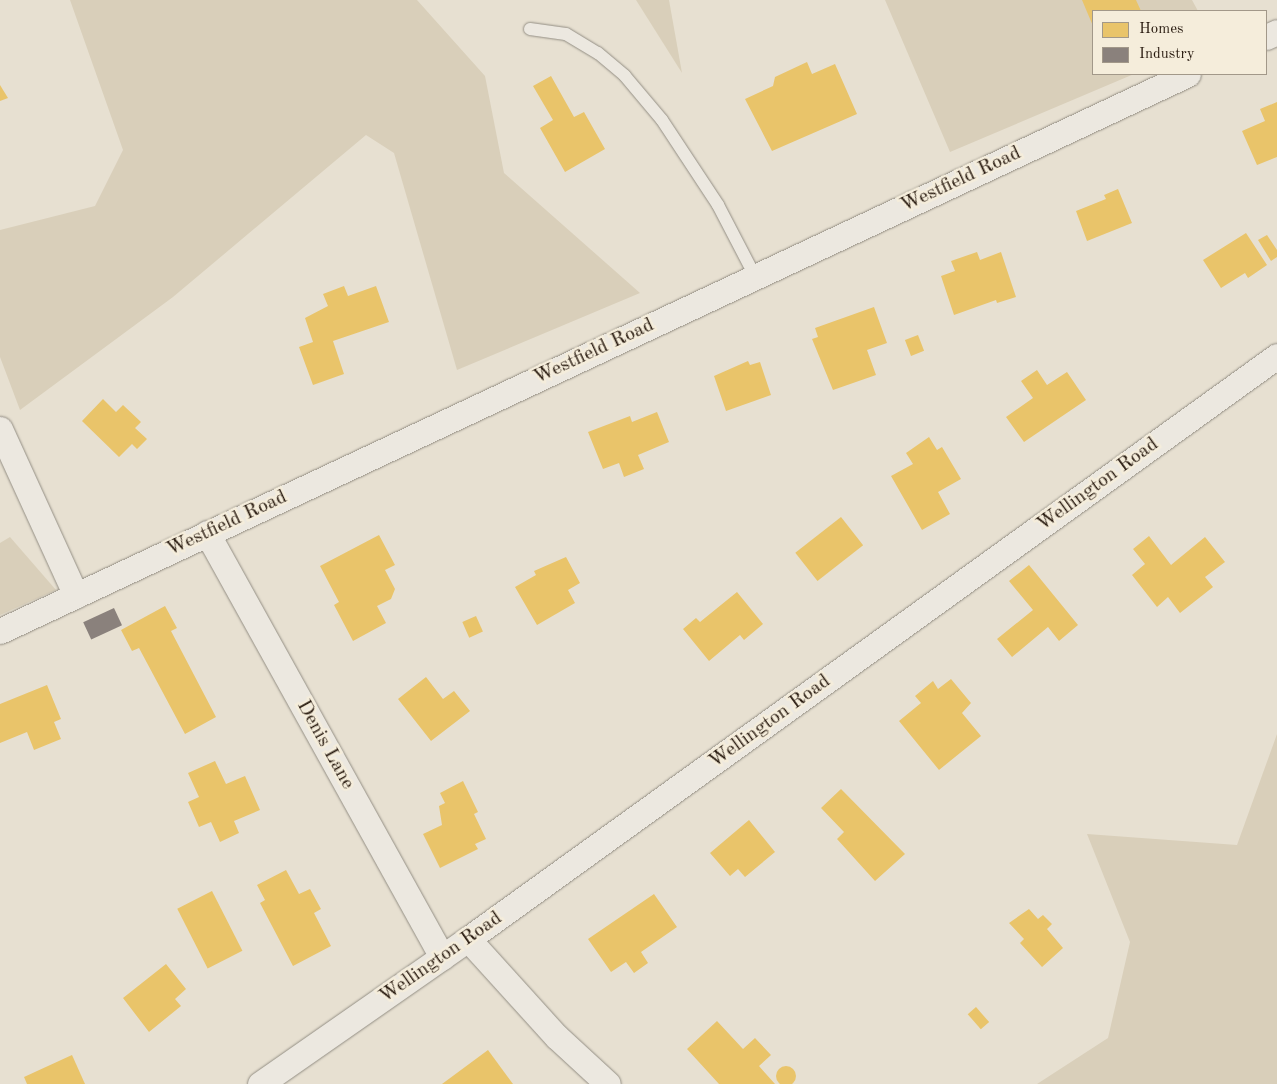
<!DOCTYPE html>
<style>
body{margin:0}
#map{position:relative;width:1277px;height:1084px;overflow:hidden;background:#e7e0d1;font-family:"Old Standard TT",serif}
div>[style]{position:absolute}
.green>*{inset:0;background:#d9cfba}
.homes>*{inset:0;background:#e9c46a;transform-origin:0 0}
.round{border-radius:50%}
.industry>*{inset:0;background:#8a817c;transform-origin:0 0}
.roads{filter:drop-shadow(0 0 1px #938e84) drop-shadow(0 0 1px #938e84)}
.service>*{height:12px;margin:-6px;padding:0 6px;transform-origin:6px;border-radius:6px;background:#ece8e0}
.minor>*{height:25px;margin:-12.5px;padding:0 12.5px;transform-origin:12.5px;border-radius:12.5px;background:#ece8e0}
span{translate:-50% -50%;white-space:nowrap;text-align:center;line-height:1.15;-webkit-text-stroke:5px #f5eddb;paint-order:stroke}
.street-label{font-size:20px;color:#26180d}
.legend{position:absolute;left:1092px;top:10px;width:175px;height:65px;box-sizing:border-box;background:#f5eddb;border:1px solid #a29889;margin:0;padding:6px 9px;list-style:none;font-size:15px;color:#26180d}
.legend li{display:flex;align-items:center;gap:10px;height:25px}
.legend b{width:25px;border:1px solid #a29889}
</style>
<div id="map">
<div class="green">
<i style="clip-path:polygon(70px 0,417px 0,485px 76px,504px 173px,640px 293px,457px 370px,394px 153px,366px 135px,173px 297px,20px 410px,0 357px,0 230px,95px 206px,123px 150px)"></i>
<i style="clip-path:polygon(636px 0,669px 0,682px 73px)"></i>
<i style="clip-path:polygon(885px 0,1192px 0,1198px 11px,1093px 11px,1093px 74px,1134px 74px,950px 152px)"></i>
<i style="clip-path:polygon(10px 537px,56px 590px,0 615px,0 543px)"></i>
<i style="clip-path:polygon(1277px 734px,1277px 1084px,1037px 1084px,1108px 1038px,1130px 942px,1087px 834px,1237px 845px)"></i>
</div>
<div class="homes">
<i style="clip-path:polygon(1082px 0,1136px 0,1141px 11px,1093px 11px,1093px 26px)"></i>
<i style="clip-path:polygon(807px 62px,812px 74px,835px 64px,857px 114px,772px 151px,745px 99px,773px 86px,775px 77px)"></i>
<i style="clip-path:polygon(551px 76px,574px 117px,584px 112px,605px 149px,565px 172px,540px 128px,553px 120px,533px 86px)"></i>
<i style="clip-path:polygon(0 85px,8px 98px,0 101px)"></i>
<i style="clip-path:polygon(1277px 102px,1277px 157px,1257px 165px,1242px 131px,1265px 121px,1260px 109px)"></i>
<i style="clip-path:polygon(1118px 189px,1132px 223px,1087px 241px,1076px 211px,1106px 199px,1104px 195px)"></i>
<i style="clip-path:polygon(1246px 233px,1267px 265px,1248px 278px,1245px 273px,1221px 288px,1203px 260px)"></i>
<i style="clip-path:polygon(1267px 235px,1277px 250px,1277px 257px,1271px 261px,1258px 240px)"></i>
<i style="clip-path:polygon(977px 252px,980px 260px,1001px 252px,1016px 297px,997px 303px,996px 300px,954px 315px,941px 276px,955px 271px,951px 261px)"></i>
<i style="clip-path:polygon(344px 286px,348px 296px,376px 286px,389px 322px,333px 341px,344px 374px,313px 385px,299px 347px,313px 342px,305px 318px,328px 306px,323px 294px)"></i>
<i style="clip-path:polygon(874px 307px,887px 343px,867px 350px,876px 375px,833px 390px,812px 339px,818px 337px,815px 328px)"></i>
<i style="left:918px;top:335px;width:17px;height:14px;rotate:69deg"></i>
<i style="clip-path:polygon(748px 361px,750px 365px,760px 362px,771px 395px,726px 411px,714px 376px)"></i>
<i style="clip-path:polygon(1037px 370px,1047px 385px,1067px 372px,1086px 400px,1024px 442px,1006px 417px,1033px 398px,1021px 381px)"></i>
<i style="clip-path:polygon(103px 399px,116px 412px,123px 405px,141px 422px,135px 428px,147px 439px,137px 449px,132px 444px,119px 457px,82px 421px)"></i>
<i style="clip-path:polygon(657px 412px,669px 442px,638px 455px,644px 469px,624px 477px,619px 463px,603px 469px,588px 432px,630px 416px,632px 422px)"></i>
<i style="clip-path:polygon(929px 437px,937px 450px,942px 447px,961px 479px,938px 492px,950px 514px,922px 530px,891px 476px,913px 464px,906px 453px)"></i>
<i style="left:841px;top:517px;width:36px;height:58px;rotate:52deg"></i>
<i style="clip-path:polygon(379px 535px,395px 565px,385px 570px,395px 589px,391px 599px,377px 606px,386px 623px,353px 641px,334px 605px,339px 602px,320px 566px)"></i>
<i style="clip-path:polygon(1149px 536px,1171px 565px,1205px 537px,1225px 562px,1205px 577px,1213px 587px,1180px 613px,1168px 597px,1157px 607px,1132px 575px,1145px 564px,1133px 549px)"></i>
<i style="clip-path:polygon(566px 557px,580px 583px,568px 590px,575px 603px,537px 625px,515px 587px,536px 575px,534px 571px)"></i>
<i style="clip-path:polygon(1029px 565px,1078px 625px,1059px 641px,1048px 627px,1012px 657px,997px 639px,1033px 610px,1009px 581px)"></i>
<i style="clip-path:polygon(737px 592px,763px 624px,744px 640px,740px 635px,709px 661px,683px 629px,696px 618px,700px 622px)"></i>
<i style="clip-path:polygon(165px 606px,177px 628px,171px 631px,216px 717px,185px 734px,139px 648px,132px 651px,121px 630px)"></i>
<i style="left:476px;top:616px;width:17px;height:15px;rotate:66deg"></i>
<i style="clip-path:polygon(426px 677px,443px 699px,454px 691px,470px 711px,431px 741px,398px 699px)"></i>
<i style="clip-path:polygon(951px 679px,971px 703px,962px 713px,981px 736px,939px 770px,899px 721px,921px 703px,915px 696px,933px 681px,938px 689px)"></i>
<i style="clip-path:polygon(47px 685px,61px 719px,54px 722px,61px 739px,34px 750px,27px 732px,0 743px,0 704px)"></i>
<i style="clip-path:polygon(215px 761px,226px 784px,245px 776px,260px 810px,234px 821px,239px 833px,220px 842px,211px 822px,199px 827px,188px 802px,199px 797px,188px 773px)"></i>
<i style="clip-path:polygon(463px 781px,478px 812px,474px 814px,486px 839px,475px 844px,478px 849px,440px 868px,423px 834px,442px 825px,439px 806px,445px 803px,440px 793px)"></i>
<i style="clip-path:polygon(841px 789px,905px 854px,875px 881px,837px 839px,844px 832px,821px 808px)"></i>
<i style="clip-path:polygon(749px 820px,775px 852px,745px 877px,738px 869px,730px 876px,710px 853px)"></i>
<i style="clip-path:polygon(286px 870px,299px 894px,310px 889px,321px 909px,314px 913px,331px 946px,293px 966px,260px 903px,265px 900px,257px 885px)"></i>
<i style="left:212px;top:891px;width:67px;height:39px;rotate:63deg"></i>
<i style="clip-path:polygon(654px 894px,677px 927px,641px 952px,648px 963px,634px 973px,626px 962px,611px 972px,588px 939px)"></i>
<i style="clip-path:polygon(1029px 909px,1038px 919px,1043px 915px,1052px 924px,1047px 929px,1063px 948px,1042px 967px,1020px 943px,1024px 939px,1009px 923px)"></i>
<i style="clip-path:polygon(166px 964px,186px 989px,175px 999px,181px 1006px,149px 1032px,123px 998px)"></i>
<i style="left:976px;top:1007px;width:20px;height:11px;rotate:49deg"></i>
<i style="clip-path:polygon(717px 1021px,743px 1049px,755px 1038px,771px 1055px,759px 1066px,775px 1084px,719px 1084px,687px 1049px)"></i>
<i style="clip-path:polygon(488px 1050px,513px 1084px,442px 1084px)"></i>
<i style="clip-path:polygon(72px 1055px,85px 1084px,27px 1084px,24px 1077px)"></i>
<i class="round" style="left:776px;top:1066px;width:20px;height:20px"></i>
</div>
<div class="industry">
<i style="left:114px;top:608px;width:19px;height:34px;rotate:65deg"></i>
</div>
<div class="roads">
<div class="service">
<i style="left:530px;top:29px;width:36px;rotate:8deg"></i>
<i style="left:566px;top:34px;width:37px;rotate:31deg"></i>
<i style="left:598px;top:53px;width:35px;rotate:40deg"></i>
<i style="left:625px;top:76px;width:57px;rotate:49.9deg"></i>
<i style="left:662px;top:120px;width:102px;rotate:56.6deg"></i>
<i style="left:718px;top:205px;width:80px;rotate:62.5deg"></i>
</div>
<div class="minor">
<i style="left:1266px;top:37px;width:12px;rotate:-24deg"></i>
<i style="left:0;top:429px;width:183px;rotate:65.5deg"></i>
<i style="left:207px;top:533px;width:485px;rotate:61deg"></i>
<i style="left:0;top:631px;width:1312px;rotate:-25.12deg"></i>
<i style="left:468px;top:939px;width:132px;rotate:47.8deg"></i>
<i style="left:557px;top:1037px;width:69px;rotate:42.7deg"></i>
<i style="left:260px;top:1084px;width:254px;rotate:-34.9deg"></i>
<i style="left:468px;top:939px;width:997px;rotate:-35.78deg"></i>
</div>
</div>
<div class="street-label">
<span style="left:961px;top:180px;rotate:-25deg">Westfield Road</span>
<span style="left:594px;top:352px;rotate:-25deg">Westfield Road</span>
<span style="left:1098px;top:485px;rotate:-36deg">Wellington Road</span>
<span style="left:227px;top:524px;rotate:-25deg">Westfield Road</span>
<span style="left:770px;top:722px;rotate:-36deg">Wellington Road</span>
<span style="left:325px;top:745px;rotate:61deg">Denis Lane</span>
<span style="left:441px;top:958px;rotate:-35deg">Wellington Road</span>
</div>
<ul class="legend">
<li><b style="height:14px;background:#e9c46a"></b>Homes</li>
<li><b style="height:14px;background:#8a817c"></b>Industry</li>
</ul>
</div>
